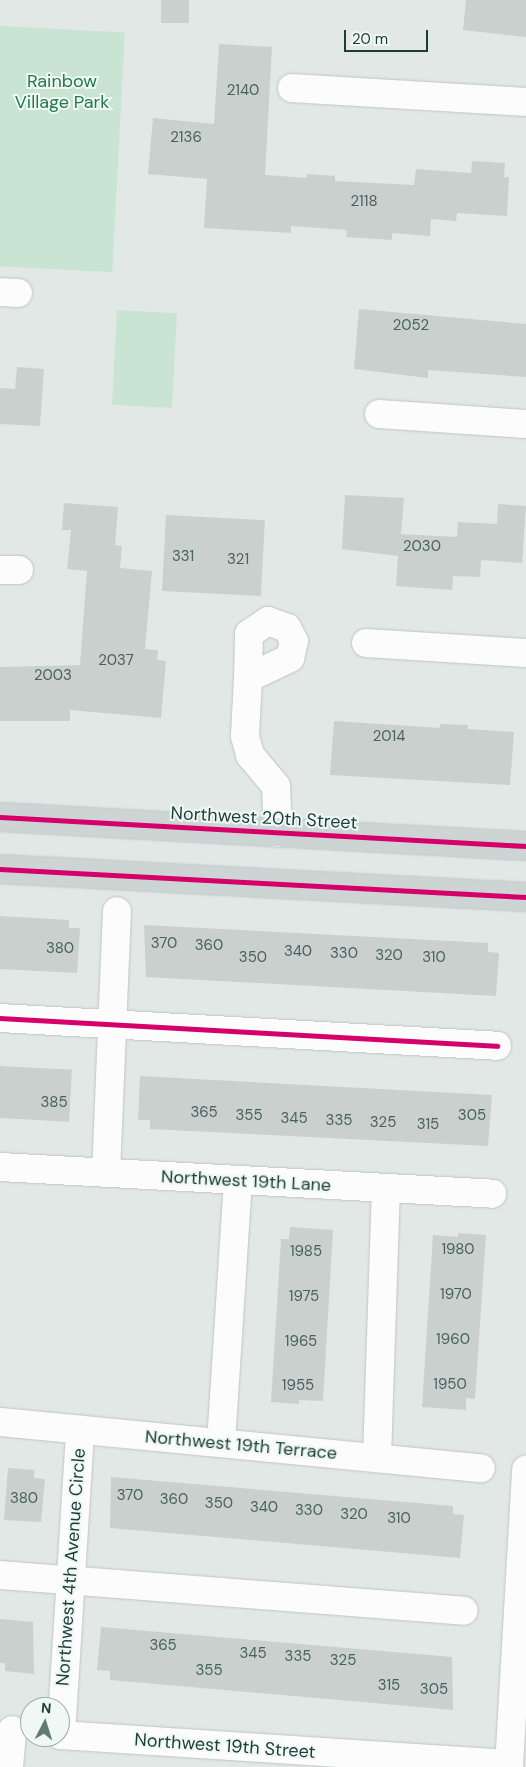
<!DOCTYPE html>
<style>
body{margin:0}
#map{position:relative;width:526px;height:1767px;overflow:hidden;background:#e2e8e6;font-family:"DM Sans",sans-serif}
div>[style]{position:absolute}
.green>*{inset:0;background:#c9e4d3;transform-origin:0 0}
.building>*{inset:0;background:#c9d0cd;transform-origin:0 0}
.roads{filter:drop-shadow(0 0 1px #bfc5c3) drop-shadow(0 0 1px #bfc5c3)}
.minor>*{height:28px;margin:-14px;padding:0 14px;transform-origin:14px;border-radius:14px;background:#fbfcfb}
.major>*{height:28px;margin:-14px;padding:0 14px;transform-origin:14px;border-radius:14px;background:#ccd5d3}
.cycleway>*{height:5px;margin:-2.5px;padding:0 2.5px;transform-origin:2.5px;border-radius:2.5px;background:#d6006c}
span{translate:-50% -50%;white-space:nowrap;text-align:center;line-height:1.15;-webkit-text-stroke:4px #eff8f4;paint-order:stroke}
.number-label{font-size:15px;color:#4a625d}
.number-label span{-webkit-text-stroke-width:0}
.park-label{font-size:18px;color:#23794b}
.street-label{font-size:18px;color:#1e3d37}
.north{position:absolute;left:20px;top:1697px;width:50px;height:50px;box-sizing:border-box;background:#eff8f4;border:1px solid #9bada8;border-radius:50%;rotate:5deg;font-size:14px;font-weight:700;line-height:20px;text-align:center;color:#1e3d37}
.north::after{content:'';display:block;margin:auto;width:18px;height:22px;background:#637974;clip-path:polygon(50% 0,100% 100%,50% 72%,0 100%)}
.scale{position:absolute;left:344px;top:30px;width:84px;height:22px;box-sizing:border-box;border:2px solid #1e3d37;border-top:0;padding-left:6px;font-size:15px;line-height:18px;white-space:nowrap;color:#1e3d37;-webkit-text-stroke:4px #eff8f4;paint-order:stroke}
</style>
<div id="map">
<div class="green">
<i style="left:0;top:26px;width:125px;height:240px;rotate:3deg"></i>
<i style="left:117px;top:310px;width:60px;height:95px;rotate:3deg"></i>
</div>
<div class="building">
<i style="left:161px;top:0;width:28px;height:23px"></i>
<i style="clip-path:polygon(466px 0,526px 0,526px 37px,463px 30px)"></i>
<i style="clip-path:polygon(219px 44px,272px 47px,265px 175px,307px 178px,307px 174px,335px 176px,335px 181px,414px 185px,416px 169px,471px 173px,472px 161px,505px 163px,504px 177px,509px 177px,507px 216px,457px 213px,456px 221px,431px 219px,430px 236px,392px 233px,392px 240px,346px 237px,347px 230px,291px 226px,291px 233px,204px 228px,207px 179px,148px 174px,153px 118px,214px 124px)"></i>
<i style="clip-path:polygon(359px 309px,526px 324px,526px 377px,428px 370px,428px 378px,354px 369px)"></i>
<i style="clip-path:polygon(17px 367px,44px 369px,40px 426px,0 424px,0 388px,15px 389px)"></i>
<i style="clip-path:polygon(345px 495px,404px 498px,401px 534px,457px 537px,458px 522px,497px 524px,498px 504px,526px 506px,522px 563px,481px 560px,480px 577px,453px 576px,452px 590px,396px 586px,398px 556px,342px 549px)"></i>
<i style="clip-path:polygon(64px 503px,118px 507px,115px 545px,122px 546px,120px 568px,152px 571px,145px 649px,158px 650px,157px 660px,166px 661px,161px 718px,70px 710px,70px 721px,0 721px,0 667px,80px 665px,87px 571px,67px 569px,71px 530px,62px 530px)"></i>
<i style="left:166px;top:515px;width:99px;height:76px;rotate:3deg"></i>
<i style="clip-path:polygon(334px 721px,440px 728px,440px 724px,468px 725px,467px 729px,514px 732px,510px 785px,330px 775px)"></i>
<i style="clip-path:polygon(0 916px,69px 920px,69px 928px,80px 928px,77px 973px,0 969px)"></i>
<i style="clip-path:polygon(144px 925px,488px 943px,488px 952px,499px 953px,496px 996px,146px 977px)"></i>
<i style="left:0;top:1066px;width:72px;height:52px;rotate:3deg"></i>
<i style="clip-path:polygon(140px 1076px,492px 1095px,488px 1146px,150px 1129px,150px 1120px,138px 1120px)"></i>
<i style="clip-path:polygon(290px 1227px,333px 1230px,323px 1401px,299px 1400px,299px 1404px,271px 1402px,281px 1239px,289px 1239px)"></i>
<i style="clip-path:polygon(458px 1233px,486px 1235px,475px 1399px,466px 1398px,466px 1410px,422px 1407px,433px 1235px,458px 1237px)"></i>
<i style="clip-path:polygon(8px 1468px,34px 1470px,34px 1478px,45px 1479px,41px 1522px,4px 1520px)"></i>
<i style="clip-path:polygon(111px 1477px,453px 1506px,453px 1514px,464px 1515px,460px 1558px,110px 1528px)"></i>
<i style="clip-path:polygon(0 1619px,33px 1622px,34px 1674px,5px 1671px,5px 1663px,0 1663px)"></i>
<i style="clip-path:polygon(101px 1627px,452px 1657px,453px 1710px,110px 1680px,110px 1671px,97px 1670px)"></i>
</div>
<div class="roads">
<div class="minor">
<i style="left:292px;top:88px;width:234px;rotate:3.4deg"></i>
<i style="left:0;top:292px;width:18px;rotate:3deg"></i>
<i style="left:379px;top:414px;width:147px;rotate:3.9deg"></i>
<i style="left:0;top:570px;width:19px"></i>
<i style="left:366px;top:643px;width:160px;rotate:3.6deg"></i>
<i style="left:248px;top:678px;width:47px;rotate:-25.5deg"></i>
<i style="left:290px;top:658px;width:17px;rotate:-77deg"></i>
<i style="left:294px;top:641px;width:15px;rotate:-118deg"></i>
<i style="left:287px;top:628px;width:20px;rotate:-160deg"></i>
<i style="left:268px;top:621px;width:23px;rotate:146deg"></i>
<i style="left:249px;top:634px;width:44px;rotate:91.3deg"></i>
<i style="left:248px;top:678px;width:58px;rotate:93deg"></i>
<i style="left:245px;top:736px;width:20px;rotate:75deg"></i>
<i style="left:250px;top:755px;width:40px;rotate:50deg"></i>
<i style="left:276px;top:786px;width:47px;rotate:87.6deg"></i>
<i style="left:0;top:1018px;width:498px;rotate:3.2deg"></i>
<i style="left:0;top:1167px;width:493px;rotate:3.1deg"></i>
<i style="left:106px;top:1173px;width:262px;rotate:-87.6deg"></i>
<i style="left:0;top:1422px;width:483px;rotate:5.5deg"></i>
<i style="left:221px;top:1443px;width:264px;rotate:-86.3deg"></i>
<i style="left:377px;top:1458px;width:270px;rotate:-88.1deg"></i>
<i style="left:0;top:1575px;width:465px;rotate:4.4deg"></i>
<i style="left:60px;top:1735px;width:450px;rotate:3.7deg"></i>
<i style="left:61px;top:1735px;width:306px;rotate:-86.4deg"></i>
<i style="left:9px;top:1767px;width:37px;rotate:-85deg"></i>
<i style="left:509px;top:1767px;width:298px;rotate:-86.7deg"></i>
</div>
<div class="major">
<i style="left:0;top:817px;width:527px;rotate:3.16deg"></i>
<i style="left:0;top:869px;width:527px;rotate:3.05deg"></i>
</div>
</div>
<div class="cycleway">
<i style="left:0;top:817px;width:527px;rotate:3.16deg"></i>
<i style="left:0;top:869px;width:527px;rotate:3.05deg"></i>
<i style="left:0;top:1018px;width:498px;rotate:3.2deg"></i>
</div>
<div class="number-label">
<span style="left:243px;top:91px">2140</span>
<span style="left:186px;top:138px">2136</span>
<span style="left:364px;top:202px">2118</span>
<span style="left:411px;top:326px">2052</span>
<span style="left:422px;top:547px">2030</span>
<span style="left:183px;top:557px">331</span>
<span style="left:238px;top:560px">321</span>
<span style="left:116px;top:661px">2037</span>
<span style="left:53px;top:676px">2003</span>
<span style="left:389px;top:737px">2014</span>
<span style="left:164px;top:944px">370</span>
<span style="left:209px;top:946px">360</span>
<span style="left:60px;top:949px">380</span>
<span style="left:298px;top:952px">340</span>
<span style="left:344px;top:954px">330</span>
<span style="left:389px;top:956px">320</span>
<span style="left:253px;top:958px">350</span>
<span style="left:434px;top:958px">310</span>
<span style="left:54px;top:1103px">385</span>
<span style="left:204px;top:1113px">365</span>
<span style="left:249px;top:1116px">355</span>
<span style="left:472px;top:1116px">305</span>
<span style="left:294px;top:1119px">345</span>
<span style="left:339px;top:1121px">335</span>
<span style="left:383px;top:1123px">325</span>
<span style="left:428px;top:1125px">315</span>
<span style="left:458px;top:1250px">1980</span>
<span style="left:306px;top:1252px">1985</span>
<span style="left:456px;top:1295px">1970</span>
<span style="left:304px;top:1297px">1975</span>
<span style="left:453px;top:1340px">1960</span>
<span style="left:301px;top:1342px">1965</span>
<span style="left:450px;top:1385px">1950</span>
<span style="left:298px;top:1386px">1955</span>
<span style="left:130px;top:1496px">370</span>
<span style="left:24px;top:1499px">380</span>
<span style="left:174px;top:1500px">360</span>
<span style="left:219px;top:1504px">350</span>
<span style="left:264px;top:1508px">340</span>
<span style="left:309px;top:1511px">330</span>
<span style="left:354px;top:1515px">320</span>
<span style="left:399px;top:1519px">310</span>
<span style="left:163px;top:1646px">365</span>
<span style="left:253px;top:1654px">345</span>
<span style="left:298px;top:1657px">335</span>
<span style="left:343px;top:1661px">325</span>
<span style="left:209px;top:1671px">355</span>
<span style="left:389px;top:1686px">315</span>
<span style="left:434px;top:1690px">305</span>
</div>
<div class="park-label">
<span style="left:62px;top:92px">Rainbow<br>Village Park</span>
</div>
<div class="street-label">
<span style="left:264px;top:818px;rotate:3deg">Northwest 20th Street</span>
<span style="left:246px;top:1181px;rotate:3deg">Northwest 19th Lane</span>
<span style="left:241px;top:1445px;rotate:5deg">Northwest 19th Terrace</span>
<span style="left:71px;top:1567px;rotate:-86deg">Northwest 4th Avenue Circle</span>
<span style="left:225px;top:1746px;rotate:4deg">Northwest 19th Street</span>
</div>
<div class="north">N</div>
<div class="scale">20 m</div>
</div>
